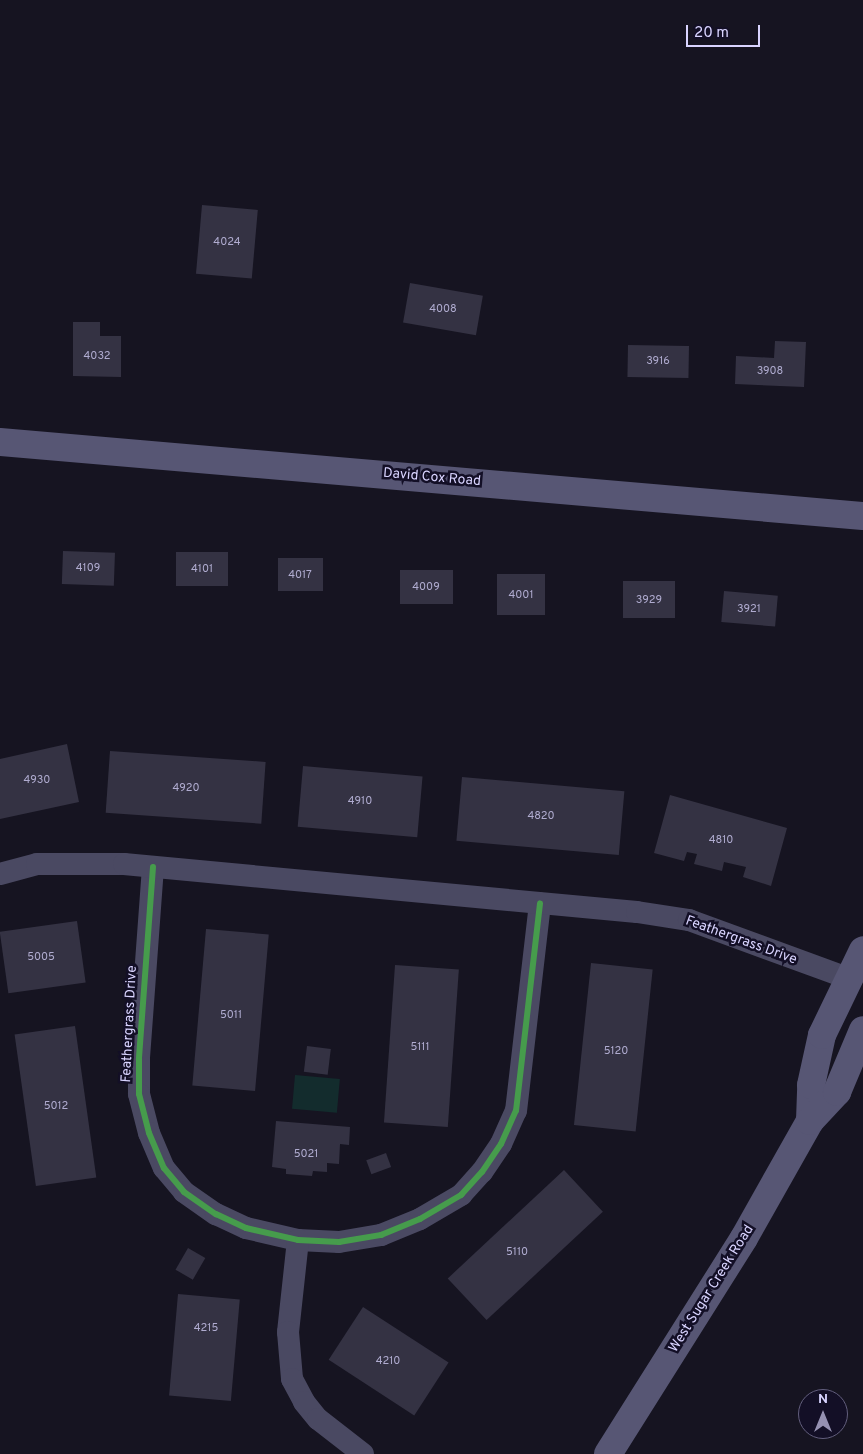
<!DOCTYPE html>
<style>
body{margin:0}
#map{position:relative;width:863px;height:1454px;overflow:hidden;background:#161421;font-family:Overpass,sans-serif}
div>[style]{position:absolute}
.green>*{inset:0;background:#132c2d;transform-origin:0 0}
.building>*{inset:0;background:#343243;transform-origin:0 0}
.street>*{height:22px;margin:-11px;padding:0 11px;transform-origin:11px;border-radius:11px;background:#4a4962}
.secondary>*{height:28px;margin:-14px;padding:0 14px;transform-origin:14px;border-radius:14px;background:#575674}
.cycleway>*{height:6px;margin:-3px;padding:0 3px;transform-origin:3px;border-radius:3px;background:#469c4c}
span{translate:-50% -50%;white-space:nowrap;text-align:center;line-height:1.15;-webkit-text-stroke:5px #130f26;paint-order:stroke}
.number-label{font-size:11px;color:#b0acd0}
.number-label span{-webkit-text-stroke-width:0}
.street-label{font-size:14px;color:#d9d4ff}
.north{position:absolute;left:798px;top:1389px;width:50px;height:50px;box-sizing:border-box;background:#130f26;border:1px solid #625e7d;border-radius:50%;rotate:0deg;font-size:14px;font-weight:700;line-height:20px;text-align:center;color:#d9d4ff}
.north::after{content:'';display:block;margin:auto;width:18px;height:22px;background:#9591b1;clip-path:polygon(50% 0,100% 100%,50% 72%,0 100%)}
.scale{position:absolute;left:686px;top:25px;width:74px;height:22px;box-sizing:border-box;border:2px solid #d9d4ff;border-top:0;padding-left:6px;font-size:15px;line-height:18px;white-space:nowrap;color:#d9d4ff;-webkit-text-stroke:4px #130f26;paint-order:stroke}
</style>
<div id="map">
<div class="green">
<i style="left:295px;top:1075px;width:45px;height:34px;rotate:5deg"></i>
</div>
<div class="building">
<i style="left:202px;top:205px;width:56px;height:69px;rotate:5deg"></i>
<i style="left:410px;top:283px;width:74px;height:40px;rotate:10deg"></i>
<i style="clip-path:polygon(73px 322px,100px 322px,100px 336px,121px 336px,121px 377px,73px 376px)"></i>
<i style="clip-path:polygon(775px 341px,806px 342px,804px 387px,735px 384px,736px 356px,774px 358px)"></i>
<i style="left:628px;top:345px;width:61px;height:32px;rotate:1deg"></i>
<i style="left:63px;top:551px;width:52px;height:33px;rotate:2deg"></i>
<i style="left:176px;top:552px;width:52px;height:34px"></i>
<i style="left:278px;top:558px;width:45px;height:33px"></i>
<i style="left:400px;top:570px;width:53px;height:34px"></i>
<i style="left:497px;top:574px;width:48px;height:41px"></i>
<i style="left:623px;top:581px;width:52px;height:37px"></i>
<i style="left:724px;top:591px;width:54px;height:31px;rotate:5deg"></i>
<i style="clip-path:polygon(67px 744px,79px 802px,0 819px,0 759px)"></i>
<i style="left:110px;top:751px;width:156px;height:62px;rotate:4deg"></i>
<i style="left:303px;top:766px;width:120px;height:61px;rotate:5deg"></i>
<i style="left:462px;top:777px;width:163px;height:64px;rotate:5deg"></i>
<i style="clip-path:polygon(670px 795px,787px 828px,771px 886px,743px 877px,746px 867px,724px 862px,722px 871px,694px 864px,697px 854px,687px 852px,684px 861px,654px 853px)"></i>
<i style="left:77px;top:921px;width:62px;height:78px;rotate:82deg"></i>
<i style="left:206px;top:929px;width:63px;height:157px;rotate:5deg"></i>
<i style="left:591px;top:963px;width:62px;height:163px;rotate:6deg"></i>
<i style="left:395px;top:965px;width:64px;height:158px;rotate:4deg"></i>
<i style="left:75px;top:1026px;width:153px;height:61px;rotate:82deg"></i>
<i style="left:307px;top:1046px;width:24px;height:26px;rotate:7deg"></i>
<i style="clip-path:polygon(276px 1121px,350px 1127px,349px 1145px,340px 1144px,339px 1164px,327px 1163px,327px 1172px,313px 1171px,312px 1176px,286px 1174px,286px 1169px,272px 1167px)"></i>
<i style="left:386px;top:1153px;width:15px;height:21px;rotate:70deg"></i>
<i style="left:564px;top:1170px;width:57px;height:159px;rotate:47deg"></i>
<i style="left:188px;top:1248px;width:20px;height:25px;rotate:30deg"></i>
<i style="left:178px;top:1294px;width:62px;height:102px;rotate:5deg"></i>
<i style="left:363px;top:1307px;width:102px;height:63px;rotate:33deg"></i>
</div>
<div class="street">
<i style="left:153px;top:867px;width:193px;rotate:94.2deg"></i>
<i style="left:139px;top:1059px;width:35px;rotate:90deg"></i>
<i style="left:139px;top:1094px;width:40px;rotate:75.6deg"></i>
<i style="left:149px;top:1133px;width:38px;rotate:67deg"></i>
<i style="left:164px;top:1168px;width:31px;rotate:50deg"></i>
<i style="left:184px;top:1192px;width:39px;rotate:35deg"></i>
<i style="left:216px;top:1214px;width:33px;rotate:25deg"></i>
<i style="left:246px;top:1228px;width:53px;rotate:13deg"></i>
<i style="left:298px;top:1240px;width:41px;rotate:2.8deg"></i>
<i style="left:339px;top:1242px;width:43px;rotate:-9.5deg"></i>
<i style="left:381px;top:1235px;width:42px;rotate:-22.3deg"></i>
<i style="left:420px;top:1219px;width:48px;rotate:-30.3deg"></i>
<i style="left:461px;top:1195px;width:31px;rotate:-48deg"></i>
<i style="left:482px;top:1172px;width:34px;rotate:-56deg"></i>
<i style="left:501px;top:1144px;width:36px;rotate:-66deg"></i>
<i style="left:516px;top:1111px;width:209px;rotate:-83.4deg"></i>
<i style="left:0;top:874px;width:38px;rotate:-15deg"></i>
<i style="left:37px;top:864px;width:87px"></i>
<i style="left:124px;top:864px;width:515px;rotate:5.35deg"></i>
<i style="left:637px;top:912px;width:53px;rotate:8.7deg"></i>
<i style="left:689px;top:920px;width:171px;rotate:20.1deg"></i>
<i style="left:298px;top:1240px;width:93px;rotate:96.2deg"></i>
<i style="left:288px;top:1332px;width:47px;rotate:85.1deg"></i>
<i style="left:292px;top:1379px;width:26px;rotate:62deg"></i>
<i style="left:304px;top:1402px;width:22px;rotate:51deg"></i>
<i style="left:318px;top:1419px;width:57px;rotate:37.9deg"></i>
</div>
<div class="secondary">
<i style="left:0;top:442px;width:866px;rotate:4.9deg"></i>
<i style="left:810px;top:1121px;width:36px;rotate:-88deg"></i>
<i style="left:811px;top:1085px;width:51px;rotate:-77.6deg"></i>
<i style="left:822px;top:1035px;width:94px;rotate:-64.2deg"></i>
<i style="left:608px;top:1454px;width:255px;rotate:-57.8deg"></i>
<i style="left:744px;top:1238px;width:134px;rotate:-60.6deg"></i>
<i style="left:810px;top:1121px;width:40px;rotate:-47deg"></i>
<i style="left:837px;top:1092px;width:67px;rotate:-67.2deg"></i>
</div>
<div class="cycleway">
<i style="left:153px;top:867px;width:193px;rotate:94.2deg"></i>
<i style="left:139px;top:1059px;width:35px;rotate:90deg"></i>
<i style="left:139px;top:1094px;width:40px;rotate:75.6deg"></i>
<i style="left:149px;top:1133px;width:38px;rotate:67deg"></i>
<i style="left:164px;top:1168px;width:31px;rotate:50deg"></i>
<i style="left:184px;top:1192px;width:39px;rotate:35deg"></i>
<i style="left:216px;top:1214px;width:33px;rotate:25deg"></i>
<i style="left:246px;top:1228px;width:53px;rotate:13deg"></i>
<i style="left:298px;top:1240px;width:41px;rotate:2.8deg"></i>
<i style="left:339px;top:1242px;width:43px;rotate:-9.5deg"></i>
<i style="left:381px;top:1235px;width:42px;rotate:-22.3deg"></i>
<i style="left:420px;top:1219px;width:48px;rotate:-30.3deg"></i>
<i style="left:461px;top:1195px;width:31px;rotate:-48deg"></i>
<i style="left:482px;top:1172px;width:34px;rotate:-56deg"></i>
<i style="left:501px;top:1144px;width:36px;rotate:-66deg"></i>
<i style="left:516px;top:1111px;width:209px;rotate:-83.4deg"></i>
</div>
<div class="number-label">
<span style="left:227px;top:242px">4024</span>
<span style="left:443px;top:309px">4008</span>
<span style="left:97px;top:356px">4032</span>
<span style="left:658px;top:361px">3916</span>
<span style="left:770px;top:371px">3908</span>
<span style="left:88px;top:568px">4109</span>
<span style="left:202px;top:569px">4101</span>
<span style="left:300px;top:575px">4017</span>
<span style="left:426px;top:587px">4009</span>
<span style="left:521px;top:595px">4001</span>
<span style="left:649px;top:600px">3929</span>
<span style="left:749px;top:609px">3921</span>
<span style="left:37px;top:780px">4930</span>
<span style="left:186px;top:788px">4920</span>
<span style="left:360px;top:801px">4910</span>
<span style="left:541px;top:816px">4820</span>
<span style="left:721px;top:840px">4810</span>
<span style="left:41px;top:957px">5005</span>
<span style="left:231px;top:1015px">5011</span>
<span style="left:420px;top:1047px">5111</span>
<span style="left:616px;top:1051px">5120</span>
<span style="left:56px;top:1106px">5012</span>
<span style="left:306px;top:1154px">5021</span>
<span style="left:517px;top:1252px">5110</span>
<span style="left:206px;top:1328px">4215</span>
<span style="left:388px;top:1361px">4210</span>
</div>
<div class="street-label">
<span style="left:432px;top:478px;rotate:5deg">David Cox Road</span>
<span style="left:741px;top:941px;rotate:20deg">Feathergrass Drive</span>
<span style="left:130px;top:1024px;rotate:-87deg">Feathergrass Drive</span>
<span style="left:712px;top:1289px;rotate:-58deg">West Sugar Creek Road</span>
</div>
<div class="north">N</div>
<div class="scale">20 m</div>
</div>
